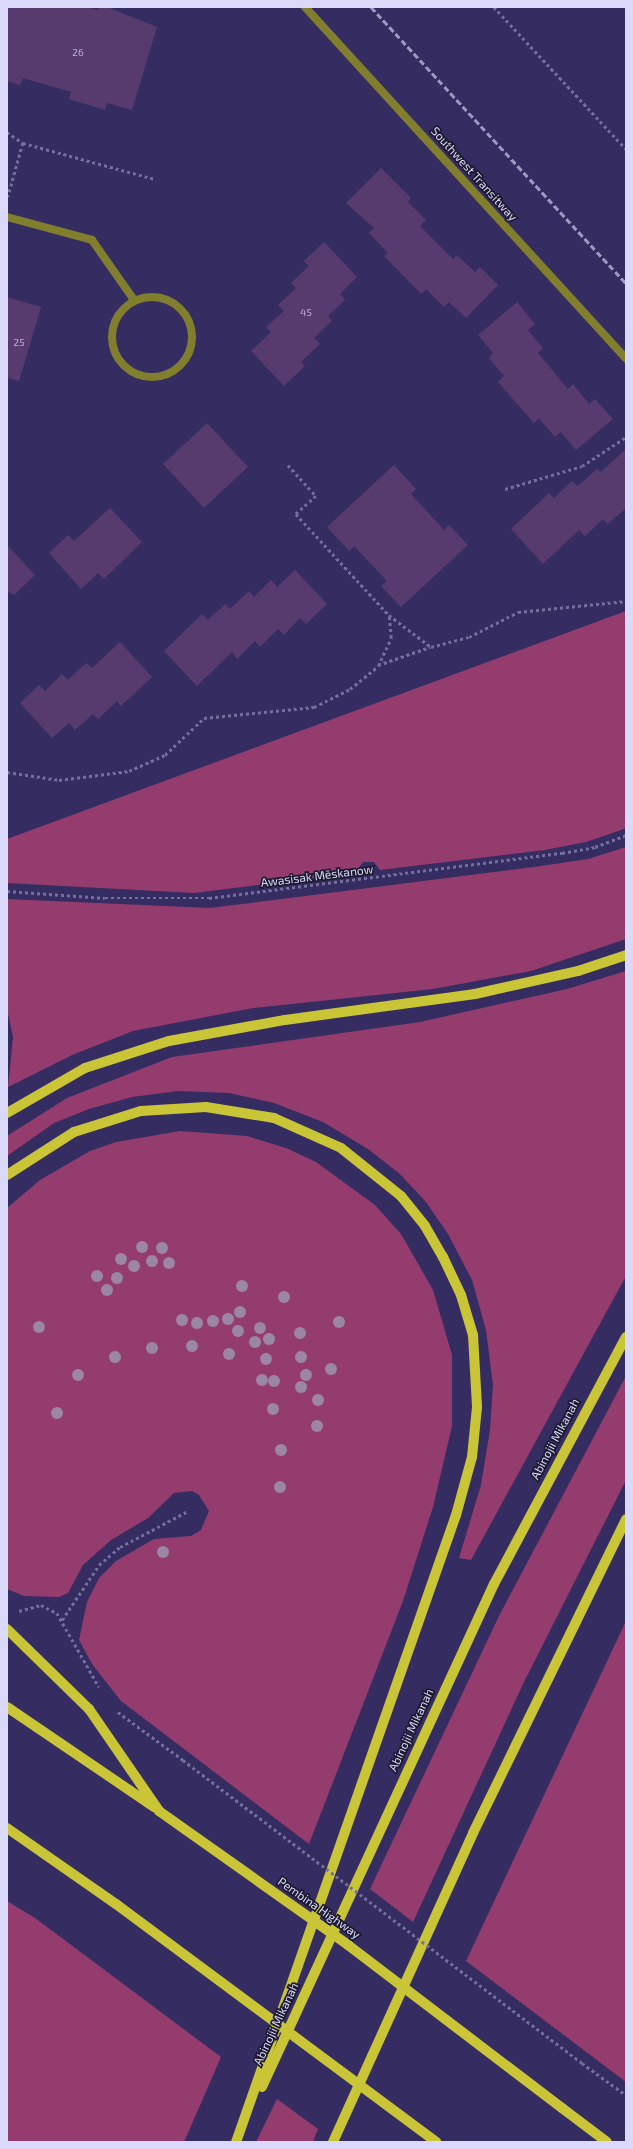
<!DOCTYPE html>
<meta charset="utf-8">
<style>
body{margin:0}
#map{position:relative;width:633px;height:2149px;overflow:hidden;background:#352d62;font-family:"Exo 2",sans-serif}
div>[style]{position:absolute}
.green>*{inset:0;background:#943c6e}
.building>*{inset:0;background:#573b6f;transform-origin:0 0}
.path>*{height:2.5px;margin-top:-1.25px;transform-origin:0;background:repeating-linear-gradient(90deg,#746f9c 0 3px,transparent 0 6px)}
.service>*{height:8px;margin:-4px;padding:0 4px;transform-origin:4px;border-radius:4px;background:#817f2d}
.service>.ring{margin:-4px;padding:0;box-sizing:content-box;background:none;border:8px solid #817f2d;border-radius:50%}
.minor>*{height:8px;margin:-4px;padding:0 4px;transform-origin:4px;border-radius:4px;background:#817f2d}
.primary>*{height:10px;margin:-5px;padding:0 5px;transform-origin:5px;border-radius:5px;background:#c9c537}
.rail>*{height:3px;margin-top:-1.5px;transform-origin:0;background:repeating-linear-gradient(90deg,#9d9ac2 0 6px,transparent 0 9px)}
.path-bridge>*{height:2.5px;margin-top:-1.25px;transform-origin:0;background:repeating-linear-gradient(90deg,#746f9c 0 3px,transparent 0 6px)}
.primary-bridge>*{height:10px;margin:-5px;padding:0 5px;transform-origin:5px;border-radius:5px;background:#c9c537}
.trees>*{width:12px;height:12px;margin:-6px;border-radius:50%;background:#9b86a6}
span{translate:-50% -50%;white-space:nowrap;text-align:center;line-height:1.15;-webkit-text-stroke:3.5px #1d1a32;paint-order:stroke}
.number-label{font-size:10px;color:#b9b2d7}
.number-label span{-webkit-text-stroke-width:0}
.street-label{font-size:12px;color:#dad9fa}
.frame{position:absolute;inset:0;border:8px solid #dad9fa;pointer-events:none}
</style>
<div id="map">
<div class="green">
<i style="clip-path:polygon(626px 611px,626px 828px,621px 830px,586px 842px,545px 850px,380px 870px,374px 862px,363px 862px,355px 873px,194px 893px,7px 883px,7px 839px)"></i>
<i style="clip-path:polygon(626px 847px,626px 939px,531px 971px,433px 989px,253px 1008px,133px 1031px,72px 1055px,8px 1087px,13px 1037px,7px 1009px,7px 899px,210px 908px,541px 866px,588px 859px)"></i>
<i style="clip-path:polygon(626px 971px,626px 1276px,471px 1560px,459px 1558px,481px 1485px,490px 1430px,493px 1385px,486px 1330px,472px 1280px,448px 1234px,426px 1202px,400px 1174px,368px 1149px,323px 1122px,274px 1103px,229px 1093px,178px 1091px,132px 1097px,89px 1109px,54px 1123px,7px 1156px,7px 1136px,67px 1098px,172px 1057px,420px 1022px,567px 989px)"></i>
<i style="clip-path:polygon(180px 1131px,247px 1136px,286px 1148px,316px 1162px,375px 1205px,401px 1234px,433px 1290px,452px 1355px,452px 1426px,433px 1507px,403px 1601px,309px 1844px,121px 1701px,92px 1664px,79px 1640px,87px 1602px,99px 1578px,116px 1561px,154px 1539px,191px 1536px,201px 1530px,209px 1511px,199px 1495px,192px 1491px,174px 1493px,148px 1518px,111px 1540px,83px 1565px,68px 1593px,59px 1597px,24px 1596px,7px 1589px,7px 1208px,40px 1180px,90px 1151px,116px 1142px)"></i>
<i style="clip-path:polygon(626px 1376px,626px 1480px,523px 1684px,413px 1922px,370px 1889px,499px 1616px)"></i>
<i style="clip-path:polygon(626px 1621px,626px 2082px,466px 1961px)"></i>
<i style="clip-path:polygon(7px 1901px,35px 1918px,221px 2057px,184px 2142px,7px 2142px)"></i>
<i style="clip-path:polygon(277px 2099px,318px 2129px,313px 2142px,256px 2142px)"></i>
</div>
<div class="building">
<i style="clip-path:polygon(7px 7px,86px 7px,98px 10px,99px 7px,107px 7px,157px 27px,132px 110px,107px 103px,105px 110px,69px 99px,71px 92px,23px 78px,20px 85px,7px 81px)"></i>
<i style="clip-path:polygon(381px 168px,411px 198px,408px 202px,426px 220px,420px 226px,453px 259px,457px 255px,475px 272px,480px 267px,498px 285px,466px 318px,449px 302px,444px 307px,426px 289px,421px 294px,384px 256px,388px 253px,369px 233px,374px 228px,346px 203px)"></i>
<i style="clip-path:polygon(324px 242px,357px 277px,340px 294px,345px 300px,328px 316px,332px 321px,314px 338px,320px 344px,301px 362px,305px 366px,284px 386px,251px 351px,271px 332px,266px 327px,284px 311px,278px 305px,296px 288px,291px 283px,309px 266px,304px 261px)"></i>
<i style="clip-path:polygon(7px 297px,41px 307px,19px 381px,7px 378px)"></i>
<i style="clip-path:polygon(517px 302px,535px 324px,528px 330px,543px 348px,538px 353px,568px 389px,573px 384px,589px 404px,595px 399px,613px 419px,576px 450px,561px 432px,555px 437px,539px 418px,534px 423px,498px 382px,504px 376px,489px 358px,493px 353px,478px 335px)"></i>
<i style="left:207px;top:423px;width:60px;height:60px;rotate:47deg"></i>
<i style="clip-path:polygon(626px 449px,626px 508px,608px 524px,603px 519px,585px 536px,579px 530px,543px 564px,511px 529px,549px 493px,554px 498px,572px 481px,578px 486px,597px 469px,601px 472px)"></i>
<i style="clip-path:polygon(394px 465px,416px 489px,411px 494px,444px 530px,449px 525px,468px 545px,401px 607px,381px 586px,387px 581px,354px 546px,349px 551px,327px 527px)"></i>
<i style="clip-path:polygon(110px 508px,142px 542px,104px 579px,98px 573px,81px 589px,49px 553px,68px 535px,74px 541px)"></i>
<i style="clip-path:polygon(7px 545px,35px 575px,14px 595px,7px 591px)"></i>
<i style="clip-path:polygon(295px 570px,327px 604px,306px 624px,300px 618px,284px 635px,278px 629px,260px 647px,255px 641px,237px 659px,232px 652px,197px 686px,164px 651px,202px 614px,208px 620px,225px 604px,230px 609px,249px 591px,254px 597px,271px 580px,277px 587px)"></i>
<i style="clip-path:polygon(120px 642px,152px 677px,121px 706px,117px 701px,98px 719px,93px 714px,75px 730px,69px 723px,52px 738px,20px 703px,39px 685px,45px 691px,62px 674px,68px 680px,86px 663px,92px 668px)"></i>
</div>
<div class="path">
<i style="left:494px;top:7px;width:194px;rotate:47.1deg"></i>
<i style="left:7px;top:132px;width:19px;rotate:35deg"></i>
<i style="left:23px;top:143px;width:56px;rotate:105.5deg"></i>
<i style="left:23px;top:143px;width:137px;rotate:15.3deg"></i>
<i style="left:288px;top:465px;width:42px;rotate:47.9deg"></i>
<i style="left:316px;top:496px;width:27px;rotate:138deg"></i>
<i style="left:296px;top:514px;width:137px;rotate:47.4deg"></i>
<i style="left:389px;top:615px;width:53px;rotate:37.3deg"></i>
<i style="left:431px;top:647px;width:39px;rotate:-15deg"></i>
<i style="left:469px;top:637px;width:55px;rotate:-27deg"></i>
<i style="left:518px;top:612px;width:109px;rotate:-5.8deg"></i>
<i style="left:505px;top:489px;width:80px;rotate:-16.6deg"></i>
<i style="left:582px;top:466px;width:53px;rotate:-33.4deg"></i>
<i style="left:378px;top:665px;width:55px;rotate:-19.1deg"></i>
<i style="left:7px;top:772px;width:53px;rotate:8.7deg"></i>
<i style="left:59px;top:780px;width:71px;rotate:-7.3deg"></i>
<i style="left:129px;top:771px;width:39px;rotate:-24deg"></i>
<i style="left:165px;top:755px;width:54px;rotate:-43.5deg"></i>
<i style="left:204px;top:718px;width:111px;rotate:-5.7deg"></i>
<i style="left:314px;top:707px;width:40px;rotate:-26.6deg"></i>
<i style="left:350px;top:689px;width:36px;rotate:-39deg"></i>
<i style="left:378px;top:666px;width:31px;rotate:-65deg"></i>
<i style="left:391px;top:638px;width:23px;rotate:-95deg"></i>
<i style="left:7px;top:891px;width:98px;rotate:4.1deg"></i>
<i style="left:105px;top:898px;width:104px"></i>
<i style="left:209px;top:898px;width:356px;rotate:-7.3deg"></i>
<i style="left:562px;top:853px;width:34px;rotate:-10deg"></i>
<i style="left:595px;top:847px;width:33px;rotate:-21deg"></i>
<i style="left:19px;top:1611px;width:23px;rotate:-15deg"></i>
<i style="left:41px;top:1605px;width:18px;rotate:27deg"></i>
<i style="left:57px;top:1613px;width:85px;rotate:60.4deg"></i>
<i style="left:62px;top:1620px;width:66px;rotate:-56.1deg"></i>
<i style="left:99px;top:1565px;width:28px;rotate:-41deg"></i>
<i style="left:120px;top:1547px;width:75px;rotate:-27.9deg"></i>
<i style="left:118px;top:1712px;width:81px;rotate:36.4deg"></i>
<i style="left:582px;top:2063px;width:54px;rotate:36deg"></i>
</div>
<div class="service">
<i style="left:305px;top:7px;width:476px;rotate:47.6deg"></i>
<i class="ring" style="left:112px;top:297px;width:72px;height:72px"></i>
</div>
<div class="minor">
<i style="left:7px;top:217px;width:88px;rotate:15.1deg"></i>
<i style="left:92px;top:240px;width:73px;rotate:55deg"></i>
</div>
<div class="primary">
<i style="left:7px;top:1113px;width:90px;rotate:-30deg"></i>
<i style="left:85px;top:1068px;width:88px;rotate:-17.8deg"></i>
<i style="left:169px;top:1041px;width:118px;rotate:-10.3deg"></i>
<i style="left:285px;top:1020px;width:192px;rotate:-7.8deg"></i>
<i style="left:475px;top:994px;width:106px;rotate:-12.6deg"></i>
<i style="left:578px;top:971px;width:51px;rotate:-18.4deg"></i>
<i style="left:7px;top:1175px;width:80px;rotate:-32.7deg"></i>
<i style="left:74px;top:1132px;width:70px;rotate:-17.4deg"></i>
<i style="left:141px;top:1111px;width:65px;rotate:-3.5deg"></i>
<i style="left:206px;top:1107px;width:69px;rotate:9.2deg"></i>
<i style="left:274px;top:1118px;width:73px;rotate:24.1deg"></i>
<i style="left:341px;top:1148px;width:77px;rotate:38.7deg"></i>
<i style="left:401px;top:1196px;width:38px;rotate:51deg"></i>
<i style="left:425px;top:1226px;width:36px;rotate:60deg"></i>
<i style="left:443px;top:1257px;width:42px;rotate:64.7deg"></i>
<i style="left:461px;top:1295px;width:42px;rotate:73.3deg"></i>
<i style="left:473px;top:1335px;width:72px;rotate:86.8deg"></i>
<i style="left:477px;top:1407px;width:50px;rotate:95.7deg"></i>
<i style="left:472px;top:1457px;width:60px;rotate:105.4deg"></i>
<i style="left:456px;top:1515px;width:664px;rotate:109.33deg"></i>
<i style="left:7px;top:1629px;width:115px;rotate:44.3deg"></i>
<i style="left:89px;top:1709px;width:124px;rotate:55.5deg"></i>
<i style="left:7px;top:1707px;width:178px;rotate:34.2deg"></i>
<i style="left:7px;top:1828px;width:133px;rotate:34.9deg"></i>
<i style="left:262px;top:2087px;width:554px;rotate:-65.24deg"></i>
<i style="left:494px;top:1584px;width:280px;rotate:-61.9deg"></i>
<i style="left:562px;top:2108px;width:56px;rotate:37.1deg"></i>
<i style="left:333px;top:2142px;width:339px;rotate:-65.6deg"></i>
<i style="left:473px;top:1833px;width:349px;rotate:-64deg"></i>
</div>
<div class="rail">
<i style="left:371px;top:7px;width:376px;rotate:47.3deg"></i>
</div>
<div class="path-bridge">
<i style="left:183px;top:1760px;width:501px;rotate:37.21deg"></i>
</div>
<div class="primary-bridge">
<i style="left:159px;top:1811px;width:232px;rotate:35.3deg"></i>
<i style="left:348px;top:1945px;width:269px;rotate:37.3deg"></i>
<i style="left:116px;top:1904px;width:399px;rotate:36.6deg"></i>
</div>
<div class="trees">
<i style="left:142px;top:1247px"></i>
<i style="left:162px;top:1248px"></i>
<i style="left:121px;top:1259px"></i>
<i style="left:152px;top:1261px"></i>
<i style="left:169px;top:1263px"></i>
<i style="left:134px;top:1266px"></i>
<i style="left:97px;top:1276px"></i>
<i style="left:117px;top:1278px"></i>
<i style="left:242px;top:1286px"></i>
<i style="left:107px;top:1290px"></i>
<i style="left:284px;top:1297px"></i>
<i style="left:240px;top:1312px"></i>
<i style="left:228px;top:1319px"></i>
<i style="left:182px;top:1320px"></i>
<i style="left:213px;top:1321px"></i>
<i style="left:339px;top:1322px"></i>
<i style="left:197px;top:1323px"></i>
<i style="left:39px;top:1327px"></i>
<i style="left:260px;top:1328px"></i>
<i style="left:238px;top:1331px"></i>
<i style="left:300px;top:1333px"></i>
<i style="left:269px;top:1339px"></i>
<i style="left:255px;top:1342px"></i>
<i style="left:192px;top:1346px"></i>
<i style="left:152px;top:1348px"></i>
<i style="left:229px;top:1354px"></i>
<i style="left:115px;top:1357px"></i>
<i style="left:301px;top:1357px"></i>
<i style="left:266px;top:1359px"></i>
<i style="left:331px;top:1369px"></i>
<i style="left:78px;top:1375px"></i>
<i style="left:306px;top:1375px"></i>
<i style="left:262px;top:1380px"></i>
<i style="left:274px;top:1381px"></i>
<i style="left:301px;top:1387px"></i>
<i style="left:318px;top:1400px"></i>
<i style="left:273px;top:1409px"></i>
<i style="left:57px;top:1413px"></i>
<i style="left:317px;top:1426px"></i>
<i style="left:281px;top:1450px"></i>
<i style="left:280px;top:1487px"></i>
<i style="left:163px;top:1552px"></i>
</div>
<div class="number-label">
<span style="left:78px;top:53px">26</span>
<span style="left:306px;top:313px">45</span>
<span style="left:19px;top:343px">25</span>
</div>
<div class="street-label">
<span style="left:474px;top:174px;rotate:48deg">Southwest Transitway</span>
<span style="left:317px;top:876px;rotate:-7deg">Awasisak Mēskanow</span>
<span style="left:555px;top:1439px;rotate:-62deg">Abinojii Mikanah</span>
<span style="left:411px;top:1730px;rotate:-65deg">Abinojii Mikanah</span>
<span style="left:319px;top:1908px;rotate:35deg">Pembina Highway</span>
<span style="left:276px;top:2024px;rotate:-65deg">Abinojii Mikanah</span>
</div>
<div class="frame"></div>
</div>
